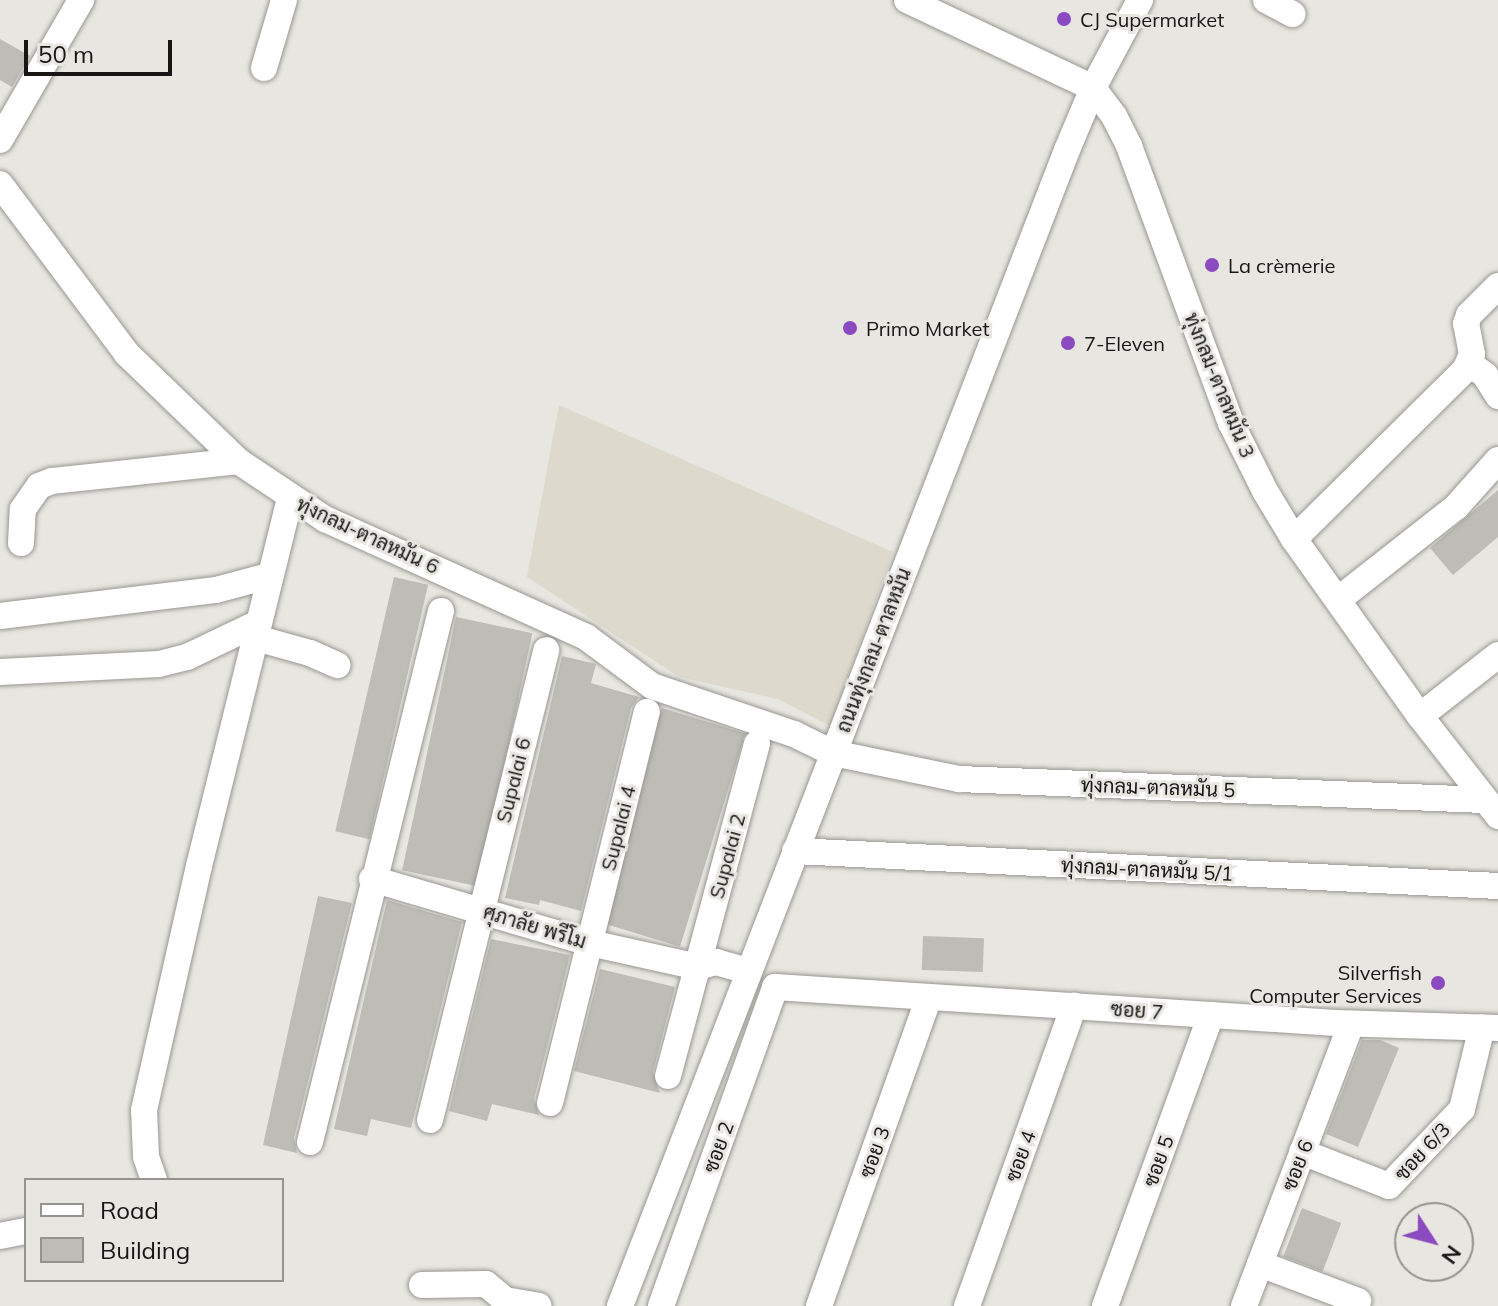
<!DOCTYPE html>
<meta charset="utf-8">
<style>
body{margin:0}
#map{position:relative;width:1498px;height:1306px;overflow:hidden;background:#e7e6e0;font-family:Mulish,Sarabun,sans-serif}
div>[style]{position:absolute}
.built>*{inset:0;background:#dddacd}
.building>*{inset:0;background:#bebcb7;transform-origin:0 0}
.roads{filter:drop-shadow(0 0 2px #989792) drop-shadow(0 0 2px #989792)}
.minor>*{height:26px;margin:-13px;padding:0 13px;transform-origin:13px;border-radius:13px;background:#fff}
.dots>*{width:22px;height:22px;translate:-50% -50%;box-sizing:border-box;border:4px solid #e7e6e0;border-radius:50%}
span{translate:-50% -50%;white-space:nowrap;text-align:center;line-height:1.15;-webkit-text-stroke:6px #e7e6e0;paint-order:stroke}
.poi-label{font-size:20px;color:#171615}
.left{translate:0 -50%;text-align:left}
.right{translate:-100% -50%;text-align:right}
.street-label{font-size:20px;color:#171615}
.legend{position:absolute;left:24px;top:1178px;width:260px;height:104px;box-sizing:border-box;background:#e7e6e0;border:2px solid #94938f;margin:0;padding:10px 14px;list-style:none;font-size:24px;color:#171615}
.legend li{display:flex;align-items:center;gap:16px;height:40px}
.legend b{width:40px;border:2px solid #94938f}
.north{position:absolute;left:1394px;top:1202px;width:80px;height:80px;box-sizing:border-box;background:#e7e6e0;border:2px solid #94938f;border-radius:50%;rotate:126deg;font-size:22px;font-weight:700;line-height:32px;text-align:center;color:#171615}
.north::after{content:'';display:block;margin:auto;width:28px;height:36px;background:#8b4abf;clip-path:polygon(50% 0,100% 100%,50% 72%,0 100%)}
.scale{position:absolute;left:24px;top:40px;width:148px;height:36px;box-sizing:border-box;border:4px solid #171615;border-top:0;padding-left:10px;font-size:24px;line-height:28px;white-space:nowrap;color:#171615;-webkit-text-stroke:6px #e7e6e0;paint-order:stroke}
</style>
<div id="map">
<div class="built">
<i style="clip-path:polygon(559px 405px,893px 552px,830px 726px,778px 699px,679px 677px,527px 577px)"></i>
</div>
<div class="building">
<i style="clip-path:polygon(0 39px,30px 56px,12px 87px,0 80px)"></i>
<i style="clip-path:polygon(1498px 490px,1498px 537px,1453px 575px,1430px 548px)"></i>
<i style="left:394px;top:577px;width:35px;height:261px;rotate:13deg"></i>
<i style="left:456px;top:617px;width:78px;height:259px;rotate:12deg"></i>
<i style="clip-path:polygon(562px 656px,596px 664px,591px 683px,639px 697px,631px 708px,581px 911px,540px 900px,539px 905px,505px 898px)"></i>
<i style="left:662px;top:708px;width:87px;height:223px;rotate:17deg"></i>
<i style="clip-path:polygon(318px 896px,352px 903px,294px 1138px,297px 1153px,263px 1145px)"></i>
<i style="clip-path:polygon(387px 900px,462px 922px,411px 1128px,371px 1119px,367px 1136px,334px 1129px)"></i>
<i style="left:923px;top:936px;width:61px;height:34px;rotate:2deg"></i>
<i style="clip-path:polygon(491px 939px,570px 955px,534px 1099px,539px 1115px,492px 1104px,487px 1121px,449px 1111px)"></i>
<i style="clip-path:polygon(600px 969px,675px 987px,653px 1072px,660px 1093px,574px 1071px)"></i>
<i style="clip-path:polygon(1362px 1040px,1380px 1040px,1399px 1048px,1358px 1147px,1326px 1134px)"></i>
<i style="left:1302px;top:1208px;width:42px;height:52px;rotate:21deg"></i>
</div>
<div class="roads">
<div class="minor">
<i style="left:907px;top:0;width:206px;rotate:25.3deg"></i>
<i style="left:1093px;top:88px;width:35px;rotate:53deg"></i>
<i style="left:1114px;top:116px;width:34px;rotate:63deg"></i>
<i style="left:1129px;top:146px;width:295px;rotate:69.8deg"></i>
<i style="left:1231px;top:423px;width:76px;rotate:63.4deg"></i>
<i style="left:1265px;top:491px;width:56px;rotate:58.9deg"></i>
<i style="left:1294px;top:539px;width:217px;rotate:54.6deg"></i>
<i style="left:1420px;top:716px;width:127px;rotate:52deg"></i>
<i style="left:1266px;top:0;width:30px;rotate:28deg"></i>
<i style="left:264px;top:68px;width:71px;rotate:-73.6deg"></i>
<i style="left:0;top:140px;width:162px;rotate:-59.9deg"></i>
<i style="left:0;top:184px;width:212px;rotate:53.2deg"></i>
<i style="left:127px;top:354px;width:154px;rotate:43.9deg"></i>
<i style="left:238px;top:461px;width:105px;rotate:33.7deg"></i>
<i style="left:325px;top:519px;width:286px;rotate:24.3deg"></i>
<i style="left:586px;top:637px;width:82px;rotate:36.6deg"></i>
<i style="left:652px;top:686px;width:150px;rotate:18.7deg"></i>
<i style="left:794px;top:734px;width:43px;rotate:26deg"></i>
<i style="left:833px;top:753px;width:129px;rotate:11.7deg"></i>
<i style="left:959px;top:779px;width:526px;rotate:2.29deg"></i>
<i style="left:1470px;top:364px;width:19px;rotate:36deg"></i>
<i style="left:1485px;top:375px;width:25px;rotate:58deg"></i>
<i style="left:1294px;top:539px;width:240px;rotate:-44.7deg"></i>
<i style="left:1465px;top:370px;width:17px;rotate:-66deg"></i>
<i style="left:1472px;top:354px;width:31px;rotate:-101deg"></i>
<i style="left:1466px;top:324px;width:9px;rotate:-72deg"></i>
<i style="left:1469px;top:315px;width:41px;rotate:-45deg"></i>
<i style="left:21px;top:543px;width:34px;rotate:-87deg"></i>
<i style="left:23px;top:509px;width:28px;rotate:-55deg"></i>
<i style="left:39px;top:486px;width:14px;rotate:-21deg"></i>
<i style="left:52px;top:481px;width:187px;rotate:-6.1deg"></i>
<i style="left:1339px;top:599px;width:149px;rotate:-38.2deg"></i>
<i style="left:1456px;top:507px;width:63px;rotate:-48.2deg"></i>
<i style="left:0;top:616px;width:218px;rotate:-6.9deg"></i>
<i style="left:216px;top:590px;width:54px;rotate:-15.1deg"></i>
<i style="left:256px;top:638px;width:56px;rotate:15.5deg"></i>
<i style="left:310px;top:653px;width:30px;rotate:24deg"></i>
<i style="left:0;top:672px;width:159px;rotate:-2.9deg"></i>
<i style="left:159px;top:664px;width:29px;rotate:-14deg"></i>
<i style="left:187px;top:657px;width:79px;rotate:-25.6deg"></i>
<i style="left:1420px;top:716px;width:99px;rotate:-38deg"></i>
<i style="left:795px;top:851px;width:704px;rotate:2.85deg"></i>
<i style="left:372px;top:879px;width:227px;rotate:16.4deg"></i>
<i style="left:590px;top:943px;width:111px;rotate:12.5deg"></i>
<i style="left:698px;top:967px;width:19px;rotate:-16deg"></i>
<i style="left:716px;top:962px;width:33px;rotate:16deg"></i>
<i style="left:668px;top:1076px;width:344px;rotate:-75deg"></i>
<i style="left:550px;top:1103px;width:403px;rotate:-76.1deg"></i>
<i style="left:430px;top:1120px;width:484px;rotate:-76.1deg"></i>
<i style="left:310px;top:1142px;width:547px;rotate:-76.14deg"></i>
<i style="left:1302px;top:1152px;width:93px;rotate:21.3deg"></i>
<i style="left:1389px;top:1186px;width:106px;rotate:-46.5deg"></i>
<i style="left:1462px;top:1109px;width:84px;rotate:-76.3deg"></i>
<i style="left:154px;top:1180px;width:24px;rotate:-109deg"></i>
<i style="left:146px;top:1157px;width:47px;rotate:-92.4deg"></i>
<i style="left:144px;top:1110px;width:250px;rotate:-77.3deg"></i>
<i style="left:199px;top:866px;width:379px;rotate:-76.1deg"></i>
<i style="left:0;top:1236px;width:26px;rotate:-11deg"></i>
<i style="left:1260px;top:1264px;width:105px;rotate:20.7deg"></i>
<i style="left:422px;top:1285px;width:64px;rotate:-0.9deg"></i>
<i style="left:486px;top:1284px;width:25px;rotate:40deg"></i>
<i style="left:505px;top:1300px;width:34px;rotate:10deg"></i>
<i style="left:620px;top:1306px;width:1239px;rotate:-68.86deg"></i>
<i style="left:1067px;top:150px;width:67px;rotate:-67.2deg"></i>
<i style="left:1093px;top:88px;width:100px;rotate:-61.9deg"></i>
<i style="left:661px;top:1306px;width:339px;rotate:-70.3deg"></i>
<i style="left:775px;top:987px;width:562px;rotate:3.67deg"></i>
<i style="left:1336px;top:1023px;width:162px;rotate:1.8deg"></i>
<i style="left:819px;top:1306px;width:328px;rotate:-70.4deg"></i>
<i style="left:967px;top:1306px;width:319px;rotate:-70.4deg"></i>
<i style="left:1105px;top:1306px;width:310px;rotate:-70deg"></i>
<i style="left:1244px;top:1306px;width:302px;rotate:-69.2deg"></i>
</div>
</div>
<div class="dots">
<i style="left:1064px;top:19px;background:#8b4abf"></i>
<i style="left:1212px;top:265px;background:#8b4abf"></i>
<i style="left:850px;top:328px;background:#8b4abf"></i>
<i style="left:1068px;top:343px;background:#8b4abf"></i>
<i style="left:1438px;top:983px;background:#8b4abf"></i>
</div>
<div class="poi-label">
<span class="left" style="left:1080px;top:19px">CJ Supermarket</span>
<span class="left" style="left:1228px;top:265px">La crèmerie</span>
<span class="left" style="left:866px;top:328px">Primo Market</span>
<span class="left" style="left:1084px;top:343px">7-Eleven</span>
<span class="right" style="left:1422px;top:984px">Silverfish<br>Computer Services</span>
</div>
<div class="street-label">
<span style="left:1220px;top:385px;rotate:68deg">ทุ่งกลม-ตาลหมัน 3</span>
<span style="left:368px;top:535px;rotate:25deg">ทุ่งกลม-ตาลหมัน 6</span>
<span style="left:873px;top:650px;rotate:-69deg">ถนนทุ่งกลม-ตาลหมัน</span>
<span style="left:513px;top:780px;rotate:-76deg">Supalai 6</span>
<span style="left:1158px;top:787px;rotate:2deg">ทุ่งกลม-ตาลหมัน 5</span>
<span style="left:618px;top:828px;rotate:-76deg">Supalai 4</span>
<span style="left:727px;top:856px;rotate:-75deg">Supalai 2</span>
<span style="left:1147px;top:869px;rotate:3deg">ทุ่งกลม-ตาลหมัน 5/1</span>
<span style="left:535px;top:926px;rotate:17deg">ศุภาลัย พรีโม</span>
<span style="left:1137px;top:1010px;rotate:4deg">ซอย 7</span>
<span style="left:718px;top:1147px;rotate:-70deg">ซอย 2</span>
<span style="left:1422px;top:1151px;rotate:-47deg">ซอย 6/3</span>
<span style="left:874px;top:1152px;rotate:-70deg">ซอย 3</span>
<span style="left:1020px;top:1156px;rotate:-70deg">ซอย 4</span>
<span style="left:1158px;top:1161px;rotate:-70deg">ซอย 5</span>
<span style="left:1297px;top:1165px;rotate:-69deg">ซอย 6</span>
</div>
<ul class="legend">
<li><b style="height:10px;background:#fff"></b>Road</li>
<li><b style="height:22px;background:#bebcb7"></b>Building</li>
</ul>
<div class="north">N</div>
<div class="scale">50 m</div>
</div>
